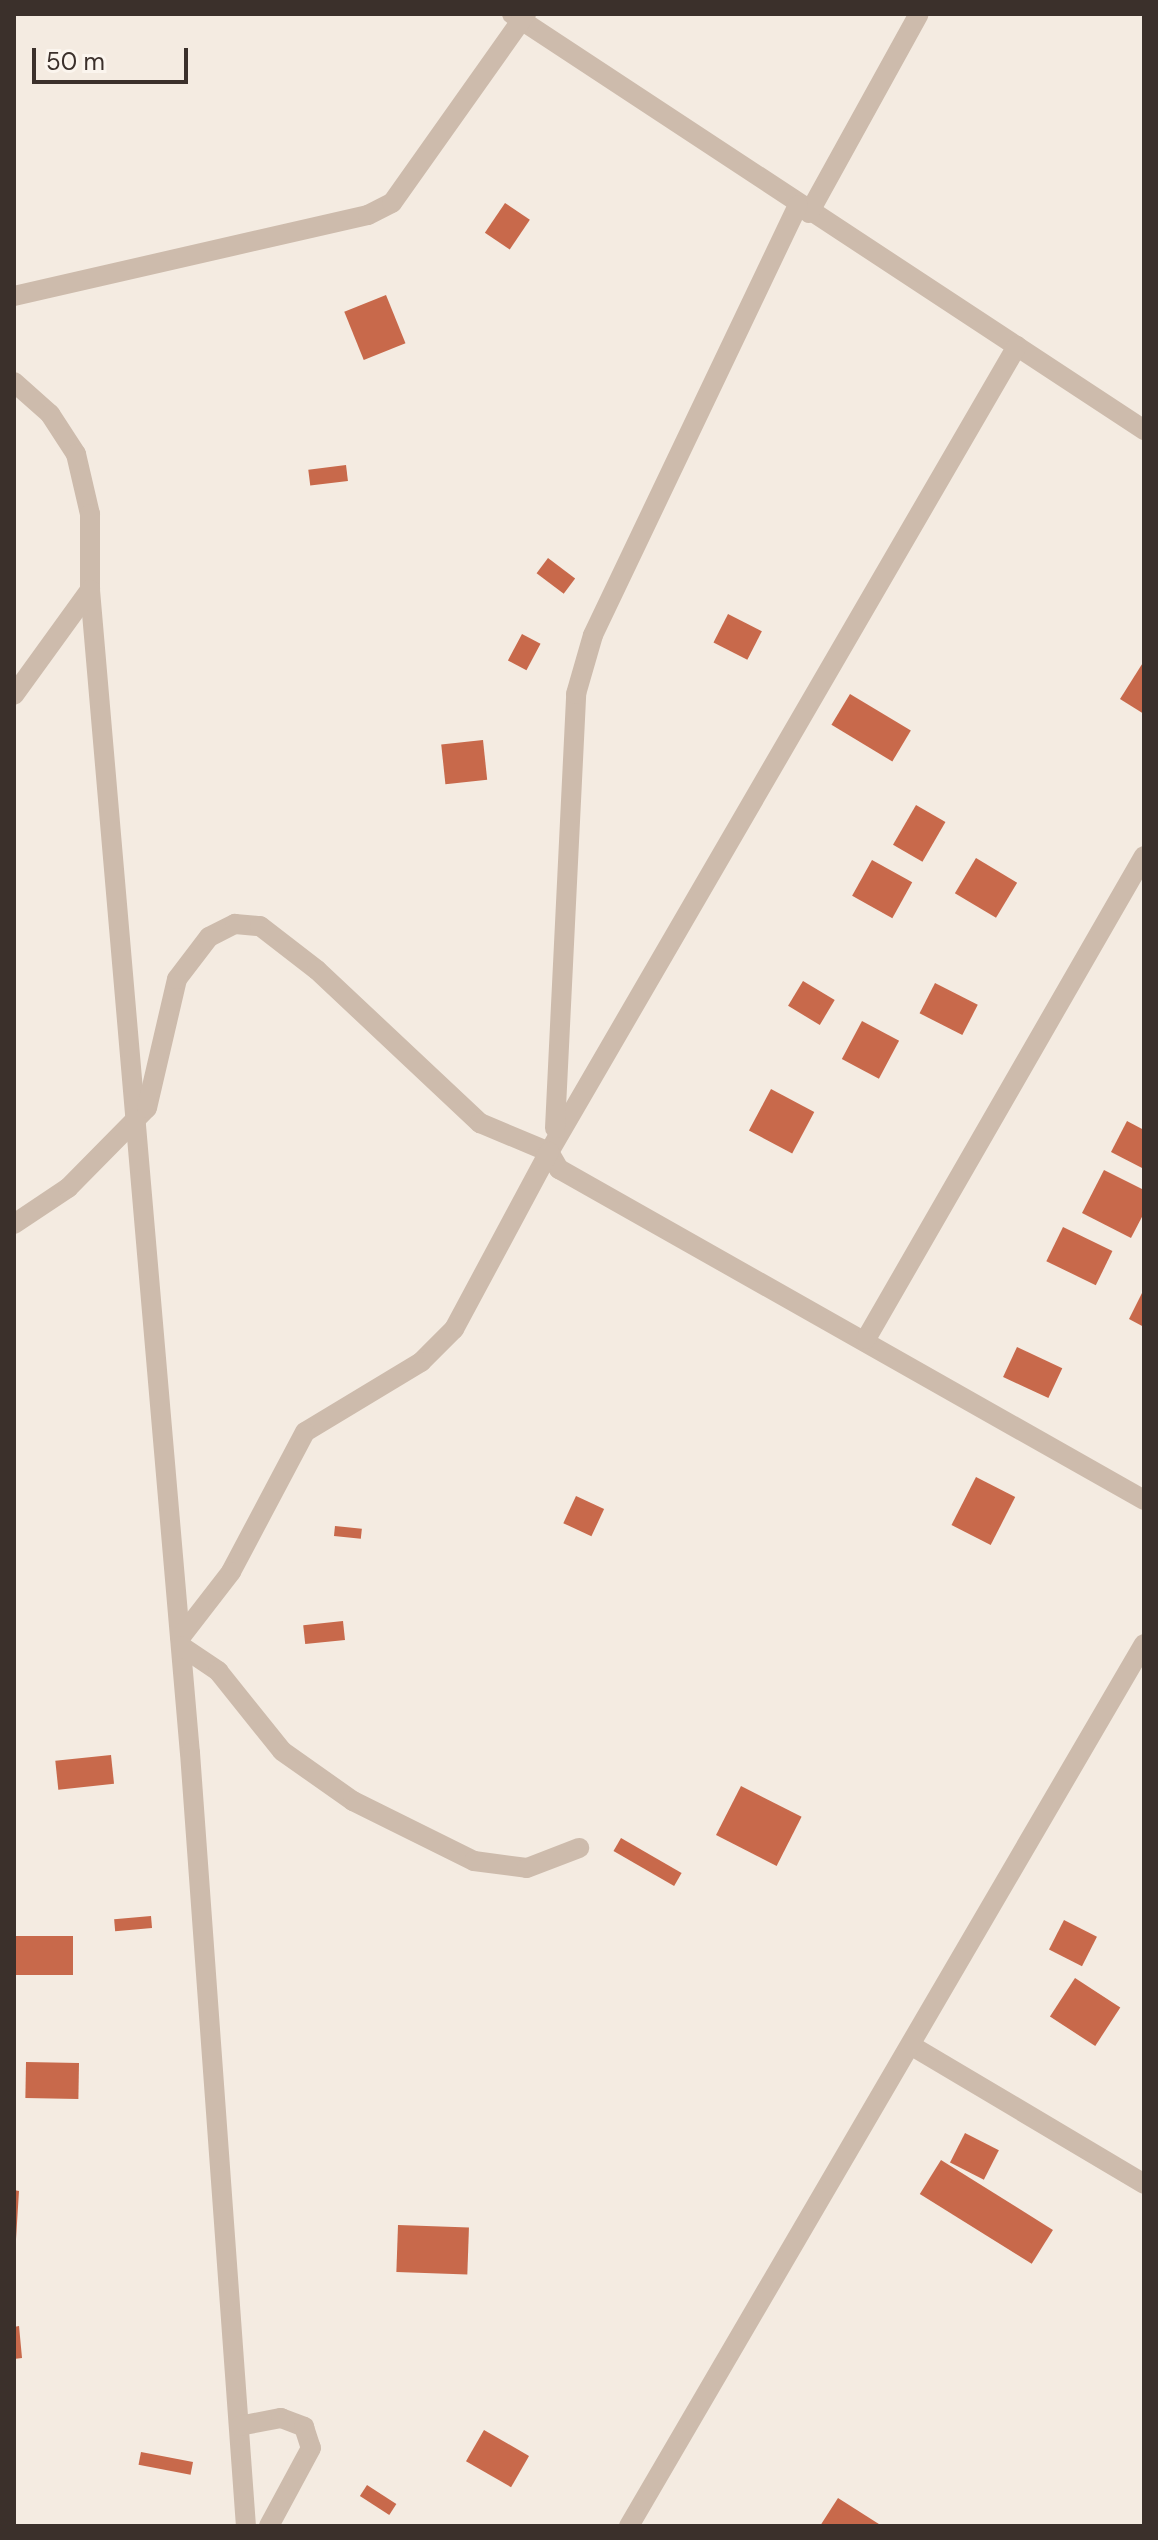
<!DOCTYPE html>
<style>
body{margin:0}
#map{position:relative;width:1158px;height:2540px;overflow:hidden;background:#f4ebe1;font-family:"DM Sans",sans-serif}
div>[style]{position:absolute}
.building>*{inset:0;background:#c8694b;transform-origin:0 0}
.minor>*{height:20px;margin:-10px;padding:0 10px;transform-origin:10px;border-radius:10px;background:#cdbbac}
span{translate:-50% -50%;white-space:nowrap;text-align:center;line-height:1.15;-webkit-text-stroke:6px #fbf5ee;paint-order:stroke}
.frame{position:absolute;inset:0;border:16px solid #3b302b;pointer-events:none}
.scale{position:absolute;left:32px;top:48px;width:156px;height:36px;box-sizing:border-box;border:4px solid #3b302b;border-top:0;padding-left:10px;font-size:24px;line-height:28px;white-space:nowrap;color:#3b302b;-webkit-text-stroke:6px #fbf5ee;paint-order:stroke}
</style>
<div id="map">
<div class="building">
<i style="left:505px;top:203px;width:30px;height:36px;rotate:34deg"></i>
<i style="left:386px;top:295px;width:52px;height:45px;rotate:68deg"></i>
<i style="left:346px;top:465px;width:16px;height:38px;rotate:83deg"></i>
<i style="left:548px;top:558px;width:34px;height:19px;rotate:37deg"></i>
<i style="left:728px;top:614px;width:38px;height:32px;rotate:27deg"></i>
<i style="left:522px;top:634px;width:21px;height:30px;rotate:28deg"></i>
<i style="clip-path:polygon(1144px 661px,1144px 714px,1120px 699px)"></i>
<i style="left:850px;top:694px;width:71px;height:36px;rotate:31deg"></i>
<i style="left:483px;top:740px;width:40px;height:42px;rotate:84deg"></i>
<i style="left:916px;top:805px;width:34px;height:46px;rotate:30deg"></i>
<i style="left:976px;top:858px;width:48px;height:41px;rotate:31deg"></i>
<i style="left:872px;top:860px;width:46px;height:41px;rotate:29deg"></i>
<i style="left:803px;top:981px;width:37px;height:29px;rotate:31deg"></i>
<i style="left:935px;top:983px;width:48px;height:34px;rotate:27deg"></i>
<i style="left:862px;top:1021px;width:42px;height:43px;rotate:28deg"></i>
<i style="left:771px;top:1089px;width:49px;height:47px;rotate:28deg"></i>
<i style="clip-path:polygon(1127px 1121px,1144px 1130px,1144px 1169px,1111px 1152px)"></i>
<i style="clip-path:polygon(1104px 1170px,1144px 1190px,1144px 1213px,1131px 1238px,1082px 1213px)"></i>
<i style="left:1063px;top:1227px;width:55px;height:38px;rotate:26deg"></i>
<i style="clip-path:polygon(1144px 1289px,1144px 1327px,1129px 1319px)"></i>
<i style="left:1017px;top:1347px;width:50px;height:33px;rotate:25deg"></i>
<i style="left:976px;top:1477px;width:44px;height:54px;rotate:27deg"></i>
<i style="left:576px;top:1496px;width:31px;height:30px;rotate:25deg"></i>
<i style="left:335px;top:1526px;width:27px;height:10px;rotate:6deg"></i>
<i style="left:343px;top:1621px;width:19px;height:40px;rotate:84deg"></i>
<i style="left:111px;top:1755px;width:29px;height:56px;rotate:84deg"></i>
<i style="left:741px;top:1786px;width:68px;height:55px;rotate:27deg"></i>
<i style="left:621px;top:1838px;width:70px;height:15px;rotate:30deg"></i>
<i style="left:151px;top:1916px;width:12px;height:37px;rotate:85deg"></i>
<i style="left:1064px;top:1920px;width:37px;height:33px;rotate:27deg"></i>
<i style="left:16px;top:1936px;width:57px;height:39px"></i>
<i style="left:1075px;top:1978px;width:54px;height:46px;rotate:33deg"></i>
<i style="left:26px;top:2062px;width:53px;height:36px;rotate:1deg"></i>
<i style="left:965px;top:2133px;width:38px;height:33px;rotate:27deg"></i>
<i style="left:941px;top:2160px;width:132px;height:40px;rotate:32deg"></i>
<i style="clip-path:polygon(14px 2190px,19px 2191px,16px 2239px,14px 2239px)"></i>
<i style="left:398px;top:2225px;width:71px;height:47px;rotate:2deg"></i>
<i style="clip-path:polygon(19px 2326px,22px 2358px,14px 2359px,14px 2327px)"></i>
<i style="left:484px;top:2430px;width:52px;height:36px;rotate:30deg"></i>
<i style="left:141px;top:2452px;width:53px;height:13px;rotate:11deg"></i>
<i style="left:367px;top:2485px;width:35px;height:13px;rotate:33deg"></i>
<i style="clip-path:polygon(838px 2498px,882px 2526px,820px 2526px)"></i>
</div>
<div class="minor">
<i style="left:512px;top:14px;width:757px;rotate:33.35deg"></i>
<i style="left:809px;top:213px;width:227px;rotate:-61.1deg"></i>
<i style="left:14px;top:296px;width:363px;rotate:-12.9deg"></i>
<i style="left:368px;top:215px;width:27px;rotate:-27deg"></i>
<i style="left:392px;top:203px;width:232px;rotate:-54.7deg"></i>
<i style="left:1017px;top:346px;width:932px;rotate:120.14deg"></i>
<i style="left:549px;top:1152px;width:20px;rotate:60deg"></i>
<i style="left:559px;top:1169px;width:672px;rotate:29.5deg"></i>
<i style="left:14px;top:382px;width:48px;rotate:41.6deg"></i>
<i style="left:50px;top:414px;width:48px;rotate:57deg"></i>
<i style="left:76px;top:454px;width:62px;rotate:76.9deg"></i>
<i style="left:90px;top:514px;width:76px;rotate:90deg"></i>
<i style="left:90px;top:590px;width:1167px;rotate:85.09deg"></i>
<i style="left:190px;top:1753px;width:775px;rotate:85.86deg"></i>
<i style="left:14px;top:695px;width:130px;rotate:-54.1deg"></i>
<i style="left:555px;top:1128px;width:435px;rotate:-87.2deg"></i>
<i style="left:576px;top:694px;width:61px;rotate:-73.9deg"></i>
<i style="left:593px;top:635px;width:476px;rotate:-64.5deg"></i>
<i style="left:14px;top:1224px;width:65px;rotate:-33.7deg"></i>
<i style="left:68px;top:1188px;width:112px;rotate:-45.4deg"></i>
<i style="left:147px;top:1108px;width:132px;rotate:-76.9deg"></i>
<i style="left:177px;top:979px;width:53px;rotate:-52.7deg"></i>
<i style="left:209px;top:937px;width:29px;rotate:-27deg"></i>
<i style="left:235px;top:924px;width:25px;rotate:5deg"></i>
<i style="left:260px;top:926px;width:72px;rotate:37.7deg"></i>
<i style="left:317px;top:970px;width:224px;rotate:43.2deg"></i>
<i style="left:480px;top:1123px;width:75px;rotate:22.8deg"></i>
<i style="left:549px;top:1152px;width:201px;rotate:118.2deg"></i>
<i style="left:454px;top:1329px;width:47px;rotate:135deg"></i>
<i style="left:421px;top:1362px;width:135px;rotate:148.9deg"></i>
<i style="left:305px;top:1432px;width:158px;rotate:117.9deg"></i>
<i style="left:231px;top:1572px;width:83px;rotate:127.7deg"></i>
<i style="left:866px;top:1339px;width:557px;rotate:-60.08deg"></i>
<i style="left:181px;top:1646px;width:45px;rotate:34deg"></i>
<i style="left:218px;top:1671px;width:102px;rotate:51.3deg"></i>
<i style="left:282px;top:1751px;width:87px;rotate:35.2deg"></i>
<i style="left:353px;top:1801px;width:135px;rotate:26.4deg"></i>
<i style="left:474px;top:1861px;width:53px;rotate:7.5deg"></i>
<i style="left:527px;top:1868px;width:56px;rotate:-21deg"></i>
<i style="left:912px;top:2046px;width:270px;rotate:30.7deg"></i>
<i style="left:239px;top:2426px;width:43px;rotate:-10.8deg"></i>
<i style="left:281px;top:2418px;width:25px;rotate:21deg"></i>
<i style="left:304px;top:2427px;width:22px;rotate:72deg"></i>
<i style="left:311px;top:2448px;width:89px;rotate:118.3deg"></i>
<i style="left:629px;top:2526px;width:1021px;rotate:-59.72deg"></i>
</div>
<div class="frame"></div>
<div class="scale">50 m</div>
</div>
